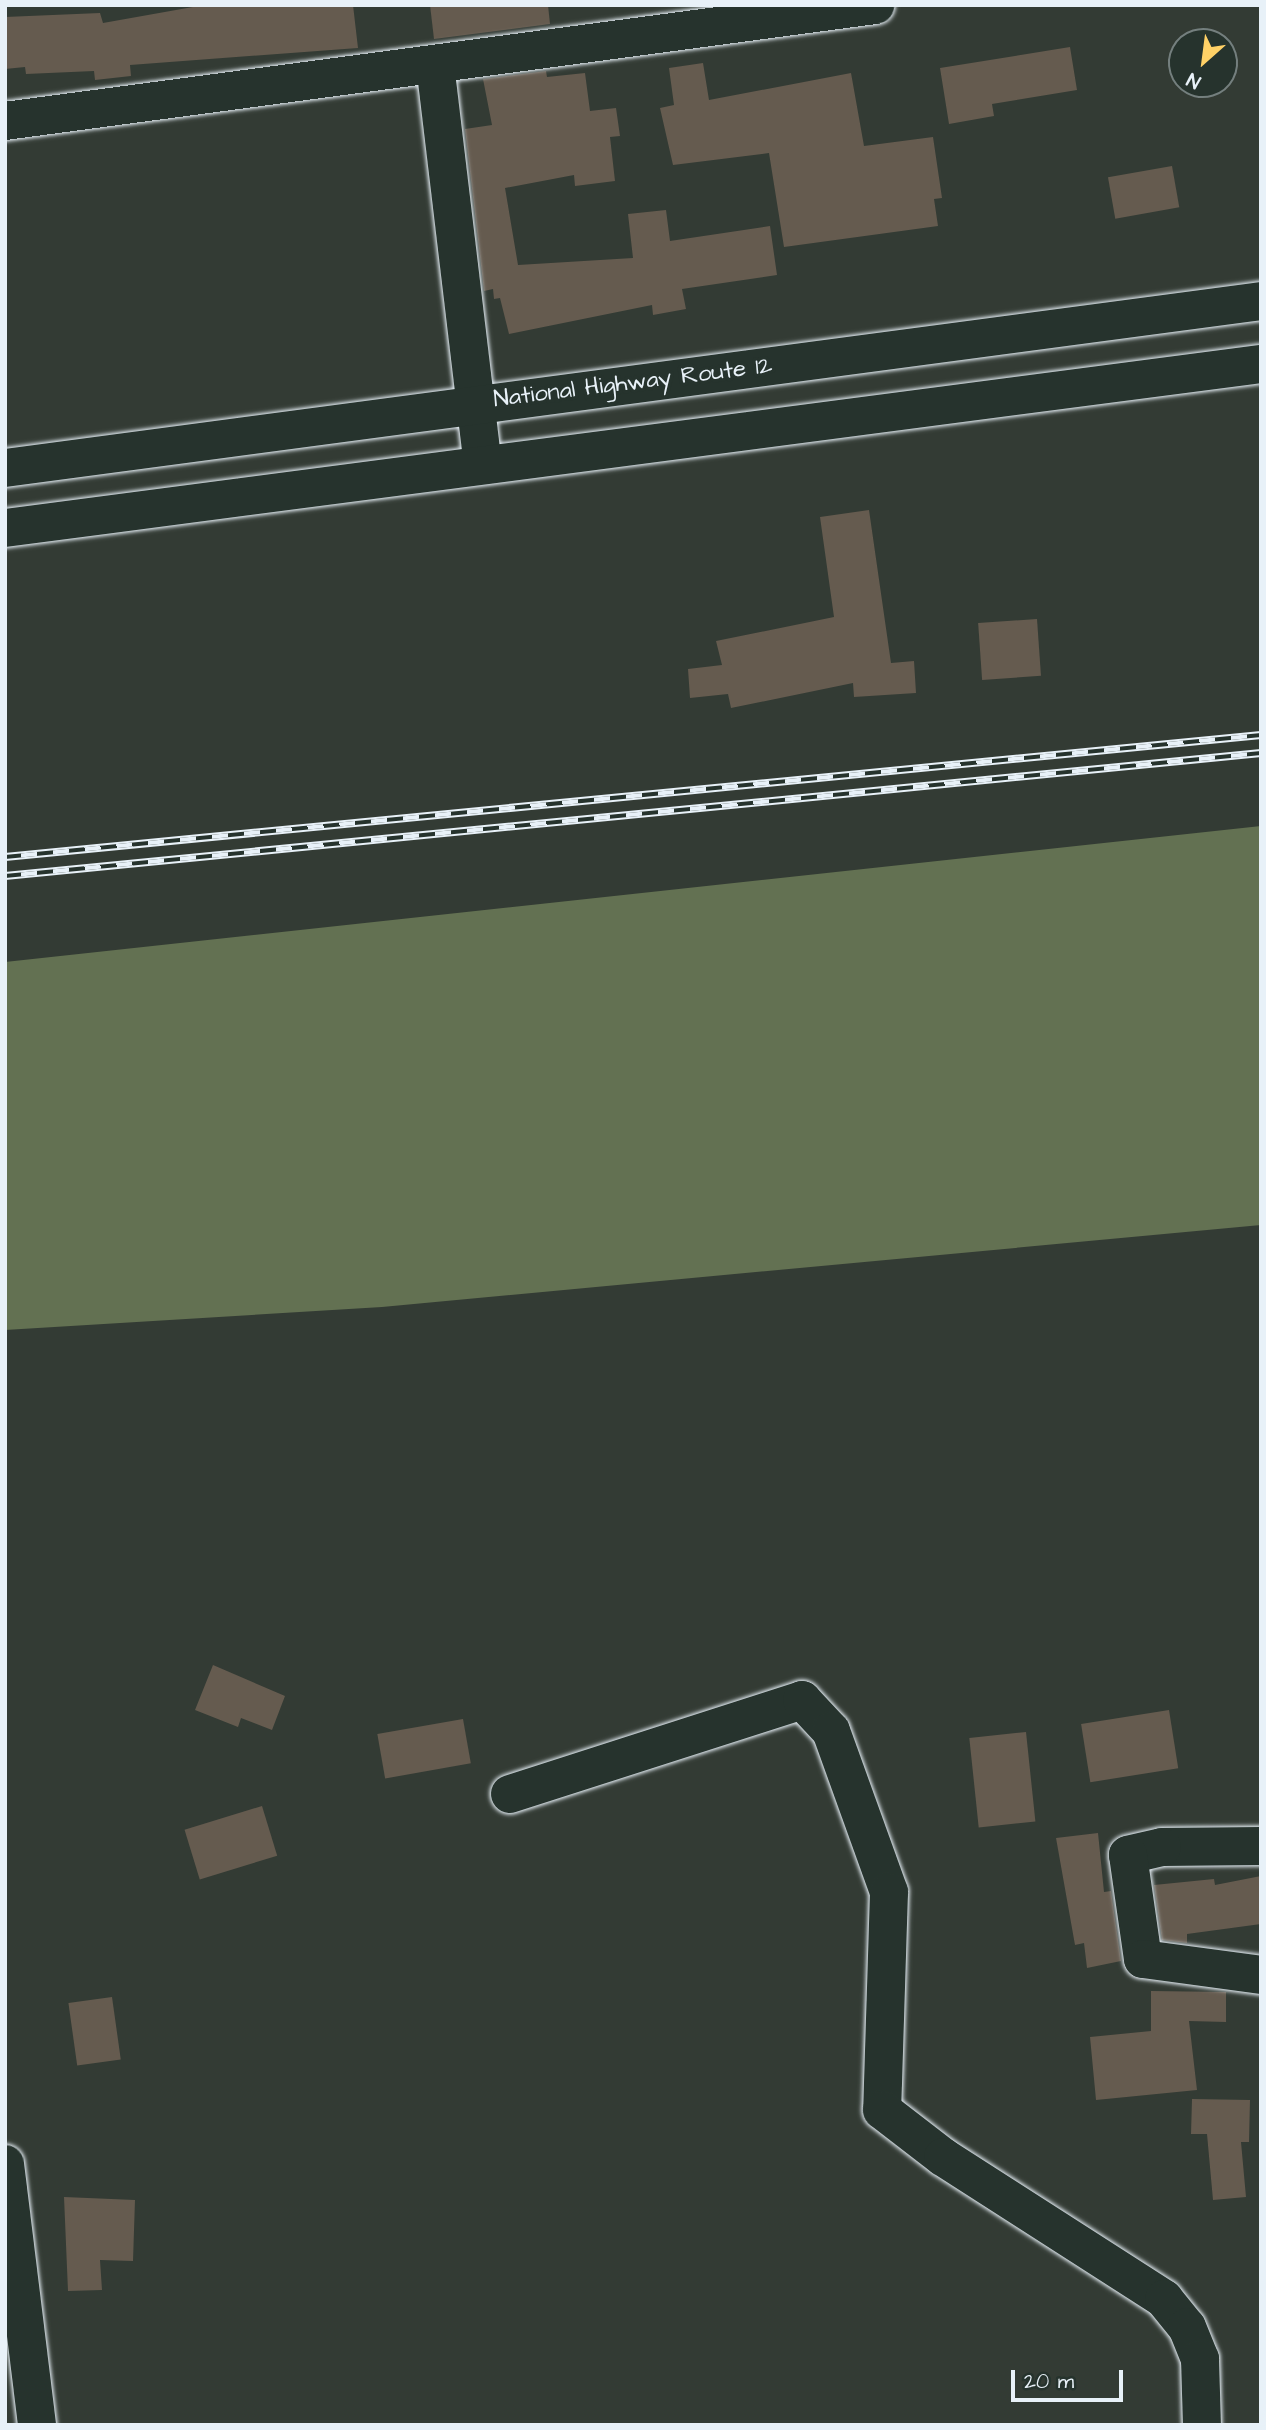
<!DOCTYPE html>
<style>
body{margin:0}
#map{position:relative;width:1266px;height:2430px;overflow:hidden;background:#333b34;font-family:"Architects Daughter",sans-serif}
div>[style]{position:absolute}
.green>*{inset:0;background:#637152}
.building>*{inset:0;background:#655b4f;transform-origin:0 0}
.roads{filter:drop-shadow(0 0 2px #e8f1f8) drop-shadow(0 0 2px #e8f1f8)}
.minor>*{height:38px;margin:-19px;padding:0 19px;transform-origin:19px;border-radius:19px;background:#26332d}
.highway>*{height:38px;margin:-19px;padding:0 19px;transform-origin:19px;border-radius:19px;background:#26332d}
.rail>*{height:8px;margin-top:-4px;transform-origin:0;background:repeating-linear-gradient(90deg,#26332d 0 16px,#e8f1f8 0 32px);box-sizing:border-box;border-block:2px solid #e8f1f8}
span{translate:-50% -50%;white-space:nowrap;text-align:center;line-height:1.15;-webkit-text-stroke:7px #26332d;paint-order:stroke}
.street-label{font-size:24px;color:#e8f1f8}
.frame{position:absolute;inset:0;border:7px solid #e8f1f8;pointer-events:none}
.north{position:absolute;left:1168px;top:28px;width:70px;height:70px;box-sizing:border-box;background:#26332d;border:2px solid #747f7e;border-radius:50%;rotate:208deg;font-size:19px;font-weight:700;line-height:28px;text-align:center;color:#e8f1f8}
.north::after{content:'';display:block;margin:auto;width:24px;height:32px;background:#ffd166;clip-path:polygon(50% 0,100% 100%,50% 72%,0 100%)}
.scale{position:absolute;left:1011px;top:2370px;width:112px;height:32px;box-sizing:border-box;border:4px solid #e8f1f8;border-top:0;padding-left:9px;font-size:21px;line-height:24px;white-space:nowrap;color:#e8f1f8;-webkit-text-stroke:5px #26332d;paint-order:stroke}
</style>
<div id="map">
<div class="green">
<i style="clip-path:polygon(1261px 826px,1261px 1225px,382px 1307px,5px 1330px,5px 962px)"></i>
</div>
<div class="building">
<i style="clip-path:polygon(204px 5px,353px 5px,358px 48px,130px 65px,131px 76px,95px 80px,94px 71px,26px 74px,25px 67px,5px 69px,5px 17px,100px 13px,103px 23px)"></i>
<i style="clip-path:polygon(430px 5px,548px 5px,550px 24px,434px 39px)"></i>
<i style="clip-path:polygon(1070px 47px,1077px 90px,992px 104px,994px 116px,949px 124px,940px 68px)"></i>
<i style="clip-path:polygon(703px 63px,709px 100px,851px 73px,864px 146px,933px 137px,942px 198px,934px 199px,938px 226px,784px 247px,769px 153px,673px 165px,660px 108px,674px 105px,669px 68px)"></i>
<i style="clip-path:polygon(546px 71px,547px 77px,585px 73px,590px 111px,616px 108px,620px 136px,610px 137px,615px 181px,575px 186px,574px 175px,505px 188px,518px 265px,633px 258px,628px 214px,666px 210px,670px 241px,770px 226px,777px 275px,682px 289px,686px 309px,653px 315px,652px 305px,509px 334px,500px 298px,494px 299px,493px 289px,484px 291px,465px 129px,492px 125px,483px 79px)"></i>
<i style="left:1172px;top:166px;width:42px;height:65px;rotate:80deg"></i>
<i style="clip-path:polygon(869px 510px,891px 663px,914px 661px,916px 693px,854px 697px,853px 683px,731px 708px,728px 694px,690px 698px,688px 669px,722px 665px,716px 641px,834px 617px,820px 517px)"></i>
<i style="left:1037px;top:619px;width:57px;height:59px;rotate:86deg"></i>
<i style="clip-path:polygon(213px 1665px,285px 1696px,272px 1730px,241px 1718px,238px 1727px,195px 1710px)"></i>
<i style="left:1169px;top:1710px;width:59px;height:89px;rotate:81deg"></i>
<i style="left:463px;top:1719px;width:45px;height:87px;rotate:80deg"></i>
<i style="left:1026px;top:1732px;width:90px;height:57px;rotate:84deg"></i>
<i style="left:262px;top:1806px;width:52px;height:81px;rotate:73deg"></i>
<i style="clip-path:polygon(1098px 1833px,1104px 1892px,1111px 1891px,1121px 1961px,1087px 1968px,1084px 1943px,1075px 1945px,1056px 1838px)"></i>
<i style="clip-path:polygon(1261px 1876px,1261px 1924px,1187px 1934px,1187px 1943px,1162px 1940px,1154px 1885px,1214px 1879px,1215px 1885px)"></i>
<i style="clip-path:polygon(1151px 1991px,1226px 1992px,1226px 2022px,1189px 2021px,1197px 2090px,1096px 2100px,1090px 2037px,1151px 2031px)"></i>
<i style="left:112px;top:1997px;width:63px;height:44px;rotate:82deg"></i>
<i style="clip-path:polygon(1192px 2099px,1250px 2100px,1249px 2142px,1241px 2142px,1246px 2197px,1213px 2200px,1207px 2134px,1191px 2134px)"></i>
<i style="clip-path:polygon(64px 2197px,135px 2200px,133px 2261px,100px 2260px,102px 2290px,68px 2291px)"></i>
</div>
<div class="roads">
<div class="minor">
<i style="left:435px;top:64px;width:403px;rotate:83.2deg"></i>
<i style="left:5px;top:121px;width:878px;rotate:-7.59deg"></i>
<i style="left:510px;top:1794px;width:307px;rotate:-17.8deg"></i>
<i style="left:802px;top:1700px;width:42px;rotate:46.9deg"></i>
<i style="left:831px;top:1731px;width:171px;rotate:70.2deg"></i>
<i style="left:889px;top:1892px;width:218px;rotate:91.8deg"></i>
<i style="left:882px;top:2110px;width:77px;rotate:37.6deg"></i>
<i style="left:943px;top:2157px;width:263px;rotate:32.7deg"></i>
<i style="left:1164px;top:2299px;width:36px;rotate:51deg"></i>
<i style="left:1187px;top:2327px;width:35px;rotate:68deg"></i>
<i style="left:1200px;top:2359px;width:66px;rotate:88.3deg"></i>
<i style="left:1261px;top:1846px;width:99px;rotate:179.4deg"></i>
<i style="left:1162px;top:1847px;width:35px;rotate:167deg"></i>
<i style="left:1128px;top:1855px;width:105px;rotate:81.8deg"></i>
<i style="left:1143px;top:1959px;width:119px;rotate:7.7deg"></i>
<i style="left:5px;top:2164px;width:263px;rotate:83deg"></i>
</div>
<div class="highway">
<i style="left:5px;top:468px;width:1267px;rotate:-7.57deg"></i>
<i style="left:5px;top:528px;width:1267px;rotate:-7.44deg"></i>
</div>
</div>
<div class="rail">
<i style="left:5px;top:857px;width:1262px;rotate:-5.55deg"></i>
<i style="left:5px;top:876px;width:1262px;rotate:-5.59deg"></i>
</div>
<div class="street-label">
<span style="left:633px;top:383px;rotate:-7deg">National Highway Route 12</span>
</div>
<div class="frame"></div>
<div class="north">N</div>
<div class="scale">20 m</div>
</div>
